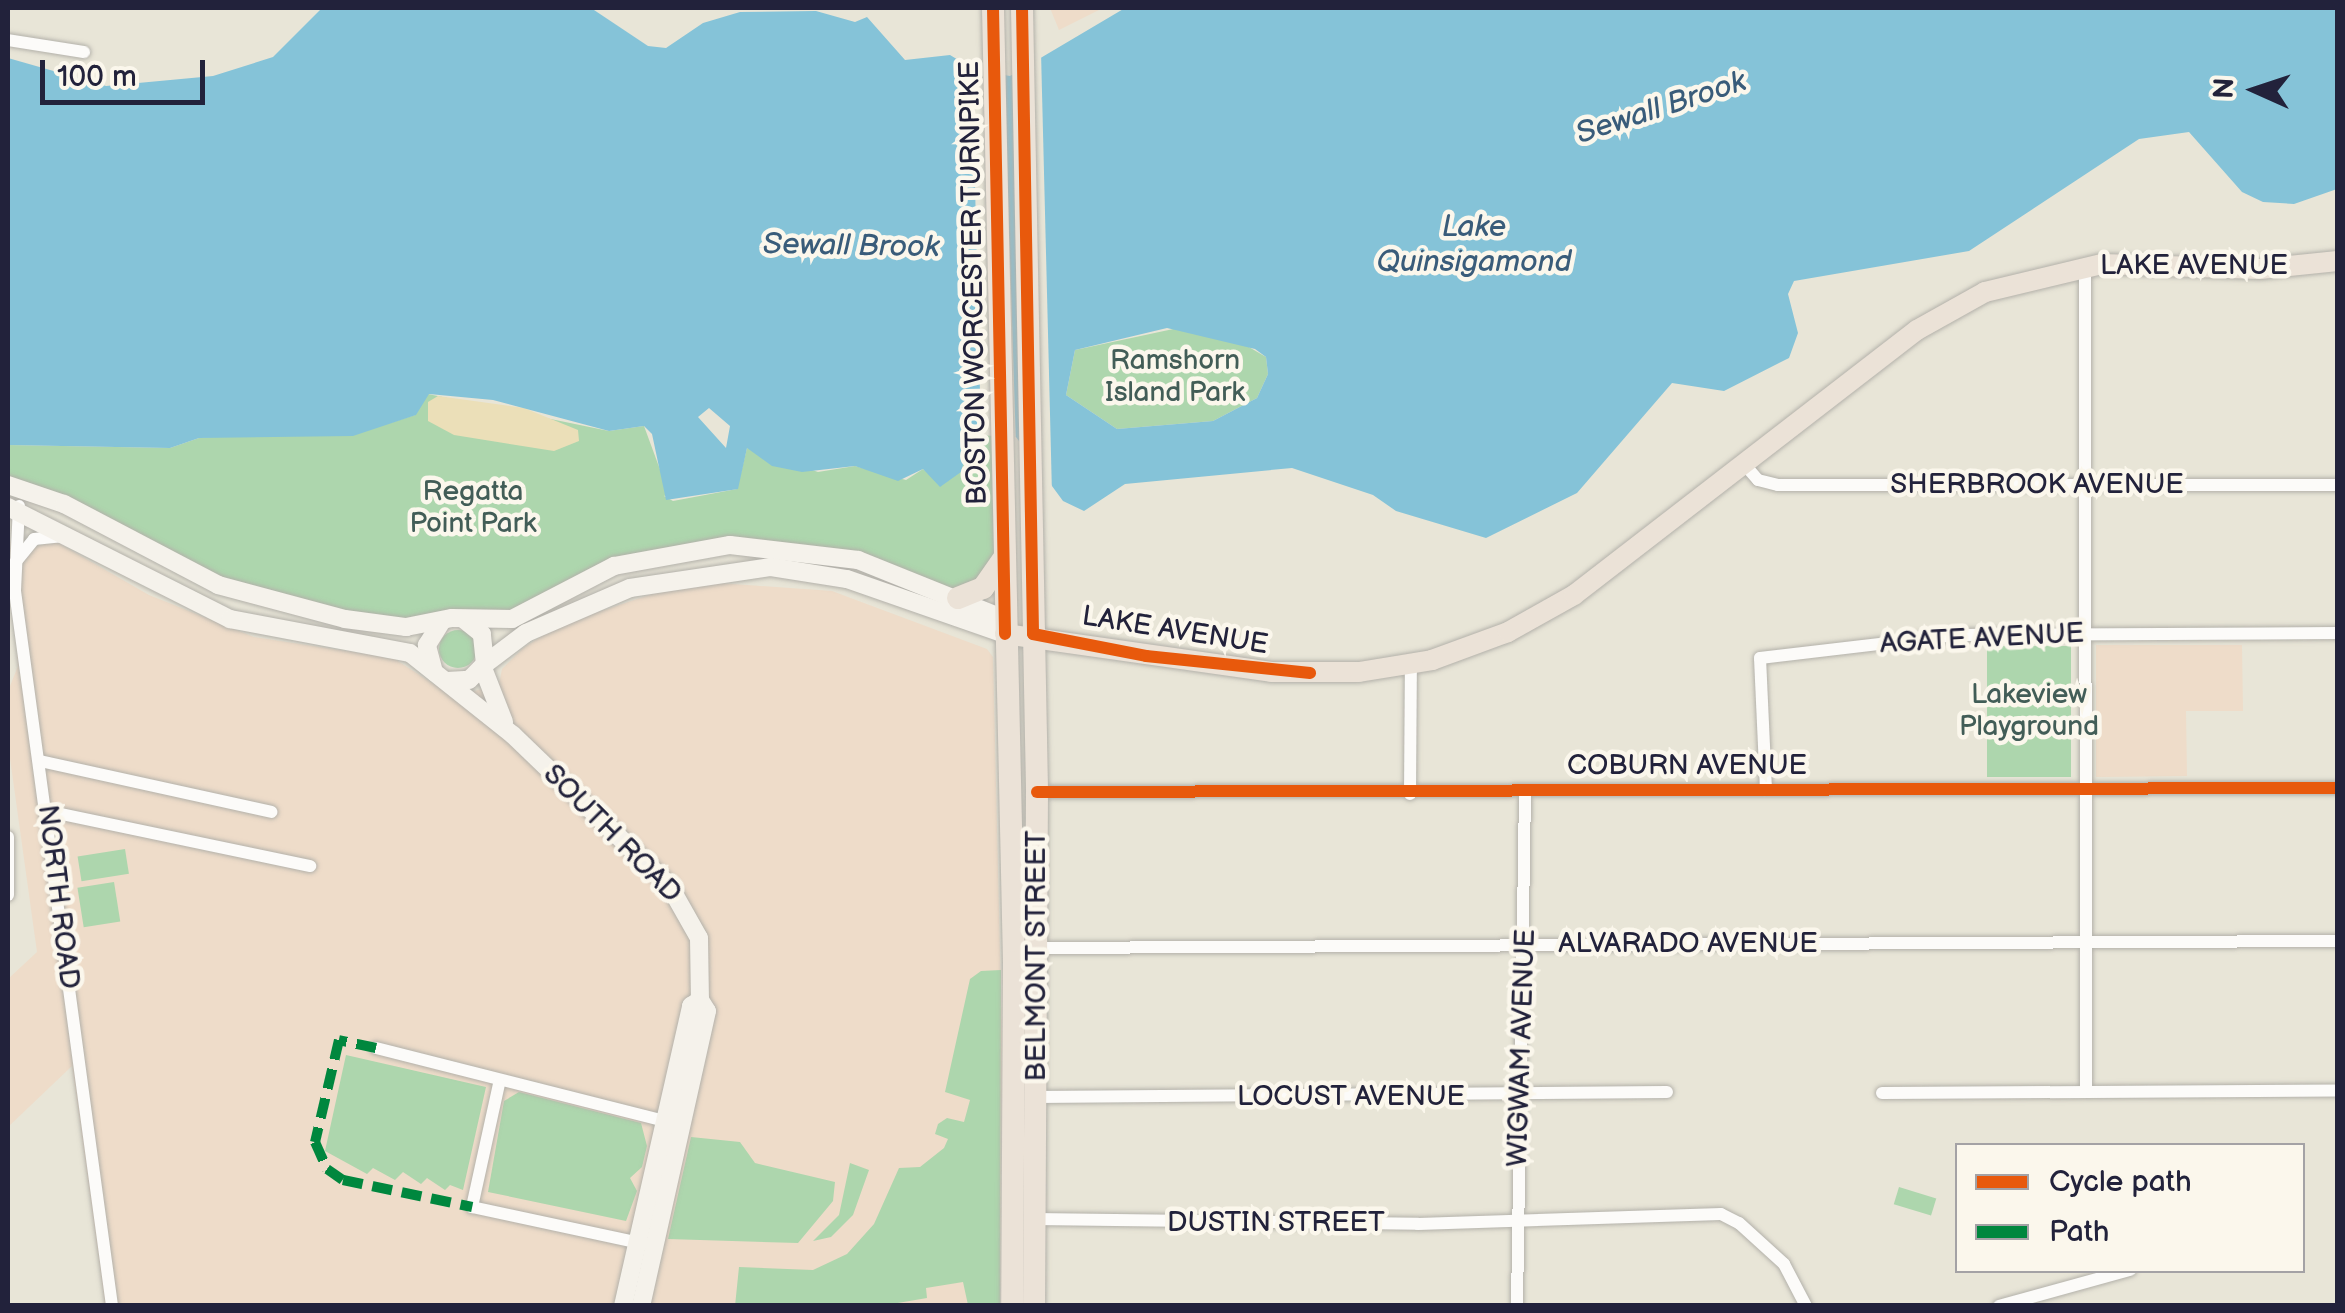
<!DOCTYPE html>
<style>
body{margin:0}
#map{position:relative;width:2345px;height:1313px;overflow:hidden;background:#e8e5d7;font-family:"Balsamiq Sans",sans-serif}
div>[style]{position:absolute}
.built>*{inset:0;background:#eedcc9}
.green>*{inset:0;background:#add6ad;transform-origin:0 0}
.round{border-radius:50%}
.sand>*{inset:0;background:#ebdfb8}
.water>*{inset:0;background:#85c3d8}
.pier>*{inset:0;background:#e8e5d7}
.roads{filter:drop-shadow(0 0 2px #b3b1aa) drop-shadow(0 0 2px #b3b1aa)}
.street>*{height:12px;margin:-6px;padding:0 6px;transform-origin:6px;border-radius:6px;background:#fcfbf9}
.secondary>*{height:18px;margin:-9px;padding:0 9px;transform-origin:9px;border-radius:9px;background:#f5f2eb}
.primary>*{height:20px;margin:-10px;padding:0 10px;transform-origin:10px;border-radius:10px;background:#ebe2d7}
.highway>*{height:22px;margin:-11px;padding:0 11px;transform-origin:11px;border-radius:11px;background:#ebe2d7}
.quiet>*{height:10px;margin-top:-5px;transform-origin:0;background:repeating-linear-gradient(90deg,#00873e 0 20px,transparent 0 30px)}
.cycleway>*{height:12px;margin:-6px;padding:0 6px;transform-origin:6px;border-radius:6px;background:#e8590c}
span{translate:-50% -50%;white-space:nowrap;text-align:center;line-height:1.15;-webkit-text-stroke:9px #fbf7ec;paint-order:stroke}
.street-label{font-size:28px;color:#22223b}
.park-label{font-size:28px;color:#425d57}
.water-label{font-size:30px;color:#395c7a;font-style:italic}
.frame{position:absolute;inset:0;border:10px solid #22223b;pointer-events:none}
.legend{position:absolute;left:1955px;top:1143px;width:350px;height:130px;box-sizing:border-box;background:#fbf7ec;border:2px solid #a4a2a5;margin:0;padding:12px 18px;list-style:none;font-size:30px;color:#22223b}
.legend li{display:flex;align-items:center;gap:20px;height:50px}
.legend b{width:50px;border:2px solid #a4a2a5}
.north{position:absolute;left:2205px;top:40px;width:100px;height:100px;-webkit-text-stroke:8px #fbf7ec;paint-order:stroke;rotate:273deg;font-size:28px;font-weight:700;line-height:40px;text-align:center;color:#22223b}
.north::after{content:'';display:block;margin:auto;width:35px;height:45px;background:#22223b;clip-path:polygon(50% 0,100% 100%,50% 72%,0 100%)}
.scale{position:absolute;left:40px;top:60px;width:165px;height:45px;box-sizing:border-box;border:5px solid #22223b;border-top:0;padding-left:12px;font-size:30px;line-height:35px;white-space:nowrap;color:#22223b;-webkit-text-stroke:8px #fbf7ec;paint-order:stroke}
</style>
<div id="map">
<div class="built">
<i style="clip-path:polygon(1050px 8px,1103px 8px,1059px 30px)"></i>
<i style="clip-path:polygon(8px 541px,30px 548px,55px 541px,149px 595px,254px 637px,393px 658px,454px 697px,499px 684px,502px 669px,523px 648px,559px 625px,661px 591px,719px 583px,832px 591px,987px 649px,993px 657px,1002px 1035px,1000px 1305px,105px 1305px,72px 1066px,8px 1127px,8px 979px,37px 952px,8px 744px,8px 691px,18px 666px)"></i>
<i style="clip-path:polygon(2096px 645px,2242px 645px,2243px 711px,2186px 711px,2187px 776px,2096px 777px)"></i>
</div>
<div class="green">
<i style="clip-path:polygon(1178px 328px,1242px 343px,1266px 357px,1268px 374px,1257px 398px,1213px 421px,1117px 429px,1066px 395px,1075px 350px)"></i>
<i style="clip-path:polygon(428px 394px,609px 431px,644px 426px,669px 494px,664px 496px,673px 501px,737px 489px,747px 448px,818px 472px,855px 466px,906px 480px,923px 469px,930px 475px,961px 472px,972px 435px,1002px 431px,1005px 557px,958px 598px,842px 556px,670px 551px,512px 619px,424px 625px,291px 609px,8px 485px,8px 445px,170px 448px,199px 438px,390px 423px,415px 415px)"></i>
<i class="round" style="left:439px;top:630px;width:38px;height:38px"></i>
<i style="left:1987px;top:646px;width:84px;height:131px"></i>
<i style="left:125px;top:849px;width:25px;height:48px;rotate:81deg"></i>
<i style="left:114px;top:882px;width:40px;height:37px;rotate:81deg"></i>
<i style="clip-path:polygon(1001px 970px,1000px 1305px,968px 1305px,963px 1282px,926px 1288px,927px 1298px,886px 1305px,735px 1306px,739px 1267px,813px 1270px,847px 1254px,874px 1224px,899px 1168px,920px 1167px,944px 1148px,948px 1139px,935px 1134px,938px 1124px,947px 1118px,964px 1122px,970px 1100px,945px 1092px,970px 979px,981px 971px)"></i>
<i style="clip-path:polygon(346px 1055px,486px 1087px,463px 1190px,450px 1185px,445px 1190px,427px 1178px,421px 1184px,403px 1172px,395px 1180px,373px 1168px,367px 1174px,325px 1151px)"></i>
<i style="clip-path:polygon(519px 1092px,641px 1123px,647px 1146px,642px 1167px,630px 1178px,637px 1191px,626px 1221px,488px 1192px,504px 1101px)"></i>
<i style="clip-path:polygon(691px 1137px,740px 1142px,755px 1163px,835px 1182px,833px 1201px,798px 1243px,668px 1239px)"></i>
<i style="clip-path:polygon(850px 1163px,869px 1170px,853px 1215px,831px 1237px,813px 1241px,839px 1215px)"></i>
<i style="left:1899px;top:1187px;width:39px;height:18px;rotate:17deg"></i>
</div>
<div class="sand">
<i style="clip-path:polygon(438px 396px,524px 408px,578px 430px,579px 441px,554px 451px,454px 435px,428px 421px,428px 402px)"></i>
</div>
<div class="water">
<i style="clip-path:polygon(evenodd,322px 8px,591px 8px,648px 46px,666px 48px,703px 23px,740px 12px,816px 11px,855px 22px,867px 17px,905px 60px,950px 55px,975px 70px,1010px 76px,1125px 8px,2337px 8px,2337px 189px,2294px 204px,2263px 202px,2242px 192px,2189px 132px,2139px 139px,1969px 251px,1794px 281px,1788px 294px,1798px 333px,1789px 358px,1724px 391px,1672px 383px,1577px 493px,1486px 538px,1396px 511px,1373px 495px,1292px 468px,1125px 484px,1084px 511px,1063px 501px,1016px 437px,989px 429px,972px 435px,961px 472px,940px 487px,923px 469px,898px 481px,855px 466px,802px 472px,772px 466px,747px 448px,738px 489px,666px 500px,652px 434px,644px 426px,609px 431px,493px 400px,429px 394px,416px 415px,353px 436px,199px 438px,170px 448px,8px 445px,8px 58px,106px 86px,213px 76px,273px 57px,322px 8px,1167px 328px,1255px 349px,1266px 357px,1268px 374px,1257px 398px,1213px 421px,1117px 429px,1066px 395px,1075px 350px,1167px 328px,322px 8px,709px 408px,730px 426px,726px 448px,698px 417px,709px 408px)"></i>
</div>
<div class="pier">
<i style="clip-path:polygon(1041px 52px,1052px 494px,1028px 467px,1030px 62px)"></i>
<i style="clip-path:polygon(972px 60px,1004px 70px,1016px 445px,1005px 437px,981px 435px)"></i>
</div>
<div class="roads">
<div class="street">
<i style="left:8px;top:40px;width:77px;rotate:9deg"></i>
<i style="left:2085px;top:266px;width:826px;rotate:89.93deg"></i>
<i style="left:1745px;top:465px;width:20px;rotate:49deg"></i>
<i style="left:1758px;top:480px;width:21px;rotate:14deg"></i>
<i style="left:1778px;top:485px;width:560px"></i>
<i style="left:19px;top:506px;width:85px;rotate:92.7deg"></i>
<i style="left:15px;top:591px;width:722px;rotate:82.27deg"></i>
<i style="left:14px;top:564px;width:32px;rotate:-51deg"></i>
<i style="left:34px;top:539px;width:27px;rotate:-6deg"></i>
<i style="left:40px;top:761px;width:237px;rotate:12.4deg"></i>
<i style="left:1766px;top:790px;width:132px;rotate:-92.6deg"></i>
<i style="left:1760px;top:658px;width:198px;rotate:-6.7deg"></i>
<i style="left:1957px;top:635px;width:381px;rotate:-0.3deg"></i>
<i style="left:1037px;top:792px;width:1301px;rotate:-0.18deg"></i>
<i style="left:1410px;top:794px;width:129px;rotate:-89.6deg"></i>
<i style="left:47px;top:811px;width:269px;rotate:11.8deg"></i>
<i style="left:8px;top:837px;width:58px;rotate:90deg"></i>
<i style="left:1038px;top:948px;width:1300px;rotate:-0.31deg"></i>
<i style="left:376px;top:1048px;width:302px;rotate:14.2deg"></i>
<i style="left:499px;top:1084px;width:126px;rotate:102.4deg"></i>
<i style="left:472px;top:1207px;width:177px;rotate:12.1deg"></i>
<i style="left:1882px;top:1093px;width:456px;rotate:-0.3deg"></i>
<i style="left:1036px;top:1097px;width:631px;rotate:-0.45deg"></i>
<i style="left:1034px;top:1219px;width:384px;rotate:0.7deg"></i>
<i style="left:1418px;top:1224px;width:303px;rotate:-1.9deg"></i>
<i style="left:1721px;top:1214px;width:20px;rotate:27deg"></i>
<i style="left:1739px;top:1223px;width:61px;rotate:42.3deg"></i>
<i style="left:1784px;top:1264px;width:47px;rotate:62.4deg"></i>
<i style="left:1517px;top:1306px;width:515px;rotate:-89.11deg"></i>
<i style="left:1999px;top:1306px;width:136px;rotate:-15.4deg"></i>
</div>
<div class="secondary">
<i style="left:8px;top:485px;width:59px;rotate:18.7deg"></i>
<i style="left:64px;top:504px;width:174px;rotate:27.7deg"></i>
<i style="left:218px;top:585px;width:131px;rotate:15deg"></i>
<i style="left:345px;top:619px;width:62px;rotate:7.5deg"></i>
<i style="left:406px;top:627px;width:47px;rotate:-11.1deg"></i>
<i style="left:452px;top:618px;width:60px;rotate:1deg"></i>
<i style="left:512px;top:619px;width:115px;rotate:-27.5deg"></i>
<i style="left:614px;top:566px;width:118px;rotate:-10.3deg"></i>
<i style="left:730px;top:545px;width:129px;rotate:6.7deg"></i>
<i style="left:858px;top:560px;width:158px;rotate:21.9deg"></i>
<i style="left:8px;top:507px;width:249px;rotate:26.8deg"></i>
<i style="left:230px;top:619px;width:183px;rotate:10.7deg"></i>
<i style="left:410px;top:653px;width:132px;rotate:38.5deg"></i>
<i style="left:513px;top:735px;width:216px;rotate:43.9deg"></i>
<i style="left:669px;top:885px;width:61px;rotate:60.5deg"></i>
<i style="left:699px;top:938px;width:62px;rotate:89.1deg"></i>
<i style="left:700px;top:1000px;width:13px;rotate:58deg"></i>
<i style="left:707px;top:1011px;width:302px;rotate:102.6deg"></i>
<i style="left:485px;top:664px;width:51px;rotate:-37.1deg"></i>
<i style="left:526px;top:633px;width:113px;rotate:-23.4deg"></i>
<i style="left:630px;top:588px;width:143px;rotate:-8.5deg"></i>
<i style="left:771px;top:567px;width:77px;rotate:9deg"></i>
<i style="left:847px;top:579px;width:167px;rotate:19.2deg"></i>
<i style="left:483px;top:668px;width:58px;rotate:68.7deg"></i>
<i style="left:434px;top:672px;width:28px;rotate:-105deg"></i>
<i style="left:427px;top:645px;width:28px;rotate:-58deg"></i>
<i style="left:447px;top:681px;width:22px;rotate:-3deg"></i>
<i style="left:469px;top:680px;width:23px;rotate:-45deg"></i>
<i style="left:485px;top:664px;width:30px;rotate:-96deg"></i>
<i style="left:482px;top:634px;width:22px;rotate:-141deg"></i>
<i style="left:623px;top:1306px;width:308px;rotate:-77.2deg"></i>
<i style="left:691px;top:1006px;width:11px;rotate:-34deg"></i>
</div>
<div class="primary">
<i style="left:1005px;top:634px;width:269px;rotate:8.1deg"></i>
<i style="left:1271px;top:672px;width:88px"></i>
<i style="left:1359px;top:672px;width:74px;rotate:-9.3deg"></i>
<i style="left:1432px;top:660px;width:81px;rotate:-20.2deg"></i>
<i style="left:1508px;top:632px;width:76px;rotate:-29.3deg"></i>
<i style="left:1574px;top:595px;width:433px;rotate:-37.7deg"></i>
<i style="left:1917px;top:330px;width:78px;rotate:-29.2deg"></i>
<i style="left:1985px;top:292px;width:120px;rotate:-13.5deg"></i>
<i style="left:2102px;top:264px;width:158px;rotate:1.8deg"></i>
<i style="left:2260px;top:269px;width:78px;rotate:-5.9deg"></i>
</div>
<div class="highway">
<i style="left:993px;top:8px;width:954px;rotate:88.74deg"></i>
<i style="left:1014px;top:962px;width:344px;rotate:90.3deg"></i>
<i style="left:1022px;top:8px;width:784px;rotate:88.9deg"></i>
<i style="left:1037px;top:792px;width:514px;rotate:90.33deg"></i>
<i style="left:958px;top:598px;width:27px;rotate:-22deg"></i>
<i style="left:983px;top:588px;width:38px;rotate:-55deg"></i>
</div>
</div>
<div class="quiet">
<i style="left:376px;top:1048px;width:38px;rotate:-168deg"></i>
<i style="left:339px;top:1040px;width:105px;rotate:103.2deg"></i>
<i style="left:315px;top:1142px;width:30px;rotate:66deg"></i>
<i style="left:327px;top:1169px;width:19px;rotate:35deg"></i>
<i style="left:343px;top:1180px;width:132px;rotate:11.8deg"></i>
</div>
<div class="cycleway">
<i style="left:993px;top:8px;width:626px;rotate:88.9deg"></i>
<i style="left:1022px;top:8px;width:626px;rotate:88.99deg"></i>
<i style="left:1033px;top:634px;width:115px;rotate:11deg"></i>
<i style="left:1146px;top:656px;width:165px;rotate:5.9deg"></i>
<i style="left:1037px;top:792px;width:1301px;rotate:-0.18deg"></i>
</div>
<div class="street-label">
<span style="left:2194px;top:266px">LAKE AVENUE</span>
<span style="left:974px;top:283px;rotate:-91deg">BOSTON WORCESTER TURNPIKE</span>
<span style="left:2037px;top:485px">SHERBROOK AVENUE</span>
<span style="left:1175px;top:631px;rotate:9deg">LAKE AVENUE</span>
<span style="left:1982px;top:639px;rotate:-3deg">AGATE AVENUE</span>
<span style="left:1687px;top:766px">COBURN AVENUE</span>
<span style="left:612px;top:834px;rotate:45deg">SOUTH ROAD</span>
<span style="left:58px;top:897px;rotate:83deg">NORTH ROAD</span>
<span style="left:1688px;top:944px">ALVARADO AVENUE</span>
<span style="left:1037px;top:956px;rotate:-90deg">BELMONT STREET</span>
<span style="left:1522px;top:1048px;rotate:-88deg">WIGWAM AVENUE</span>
<span style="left:1351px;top:1097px">LOCUST AVENUE</span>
<span style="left:1276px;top:1223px">DUSTIN STREET</span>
</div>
<div class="park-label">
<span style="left:1175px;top:377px">Ramshorn<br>Island Park</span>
<span style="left:473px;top:508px">Regatta<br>Point Park</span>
<span style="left:2029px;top:711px">Lakeview<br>Playground</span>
</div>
<div class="water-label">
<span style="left:1661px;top:108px;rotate:-18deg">Sewall Brook</span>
<span style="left:1474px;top:244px">Lake<br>Quinsigamond</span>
<span style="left:851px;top:246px;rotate:1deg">Sewall Brook</span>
</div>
<div class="frame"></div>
<ul class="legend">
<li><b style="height:12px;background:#e8590c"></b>Cycle path</li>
<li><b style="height:12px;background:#00873e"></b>Path</li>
</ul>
<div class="north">N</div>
<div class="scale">100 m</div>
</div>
